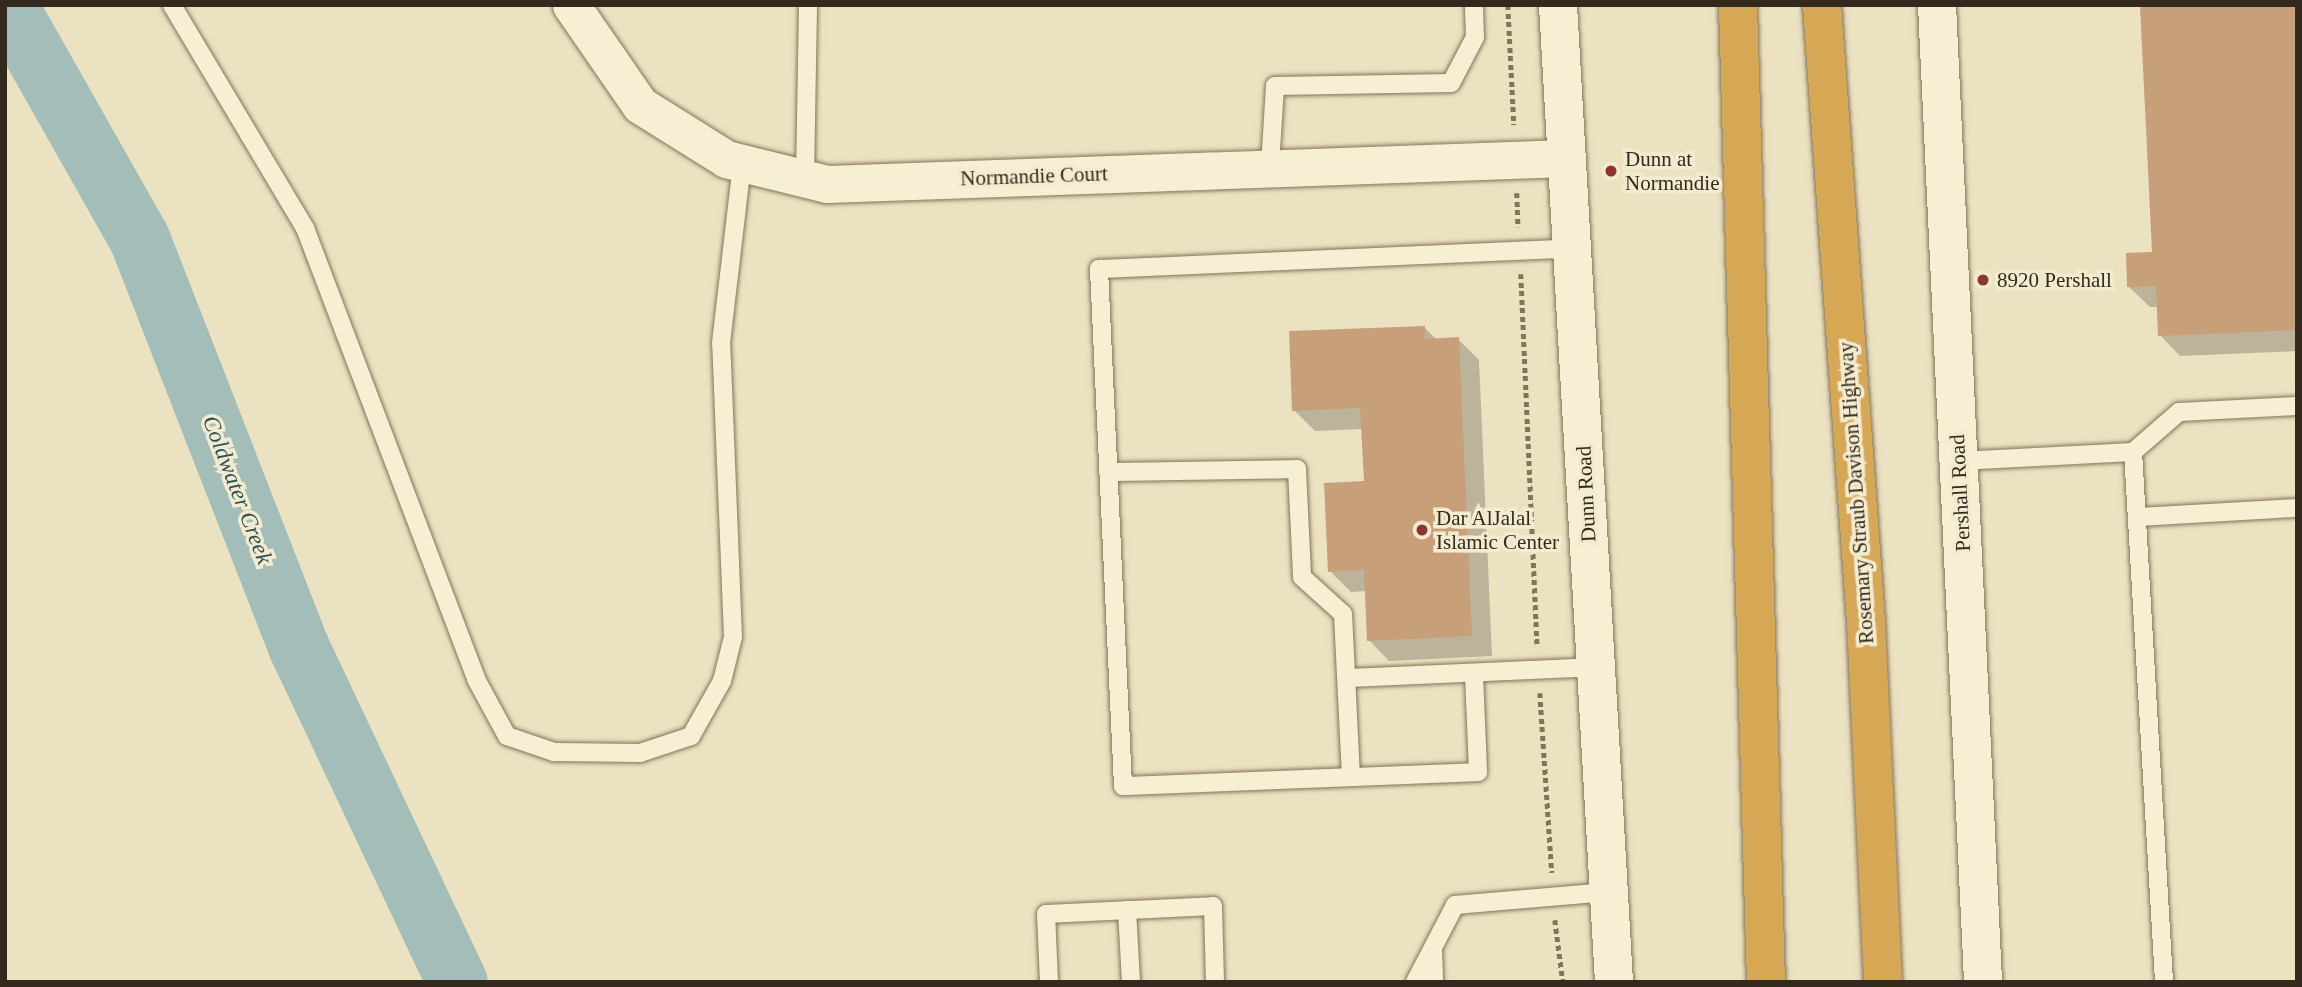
<!DOCTYPE html>
<style>
body{margin:0}
#map{position:relative;width:2302px;height:987px;overflow:hidden;background:#ebe2c1;font-family:"Times New Roman",serif}
div>[style]{position:absolute}
.shadow>*{inset:0;background:#0003}
.river>*{height:61px;margin:-30.5px;padding:0 30.5px;transform-origin:30.5px;border-radius:30.5px;background:#a3bdb8}
.building>*{inset:0;background:#c7a079}
.path>*{height:4.5px;margin-top:-2.25px;transform-origin:0;background:repeating-linear-gradient(90deg,#83735a 0 5px,transparent 0 8.5px)}
.roads{filter:drop-shadow(0 0 2px #83735a) drop-shadow(0 0 2px #83735a)}
.lane>*{height:18px;margin:-9px;padding:0 9px;transform-origin:9px;border-radius:9px;background:#f6efd4}
.street>*{height:37px;margin:-18.5px;padding:0 18.5px;transform-origin:18.5px;border-radius:18.5px;background:#f6efd4}
.secondary>*{height:38px;margin:-19px;padding:0 19px;transform-origin:19px;border-radius:19px;background:#f6efd4}
.highway>*{height:38px;margin:-19px;padding:0 19px;transform-origin:19px;border-radius:19px;background:#d6a856}
.dots>*{width:19px;height:19px;translate:-50% -50%;box-sizing:border-box;border:4px solid #f3ebd0;border-radius:50%}
span{translate:-50% -50%;white-space:nowrap;text-align:center;line-height:1.15;-webkit-text-stroke:7px #f3ebd0;paint-order:stroke}
.poi-label{font-size:21px;color:#332a1d}
.left{translate:0 -50%;text-align:left}
.street-label{font-size:21px;color:#332a1d}
.water-label{font-size:23px;color:#2d5252;font-style:italic}
.frame{position:absolute;inset:0;border:7px solid #332a1d;pointer-events:none}
</style>
<div id="map">
<div class="shadow">
<i style="clip-path:polygon(2198px 5px,2297px 5px,2297px 351px,2180px 356px,2160px 335px,2159px 307px,2150px 307px,2129px 287px,2154px 254px,2142px 8px)"></i>
<i style="clip-path:polygon(1424px 327px,1437px 340px,1458px 339px,1479px 360px,1492px 656px,1389px 661px,1369px 640px,1366px 591px,1351px 592px,1330px 571px,1365px 483px,1363px 429px,1315px 431px,1294px 410px)"></i>
</div>
<div class="river">
<i style="left:7px;top:5px;width:268px;rotate:60.5deg"></i>
<i style="left:139px;top:238px;width:440px;rotate:68.7deg"></i>
<i style="left:299px;top:648px;width:369px;rotate:64.7deg"></i>
</div>
<div class="building">
<i style="clip-path:polygon(2297px 5px,2297px 330px,2158px 336px,2156px 286px,2127px 287px,2126px 253px,2152px 252px,2140px 6px)"></i>
<i style="clip-path:polygon(1425px 326px,1425px 339px,1459px 337px,1472px 636px,1367px 641px,1364px 570px,1328px 572px,1324px 483px,1364px 481px,1360px 408px,1292px 411px,1289px 331px)"></i>
</div>
<div class="path">
<i style="left:1508px;top:5px;width:120px;rotate:87.1deg"></i>
<i style="left:1517px;top:193px;width:34px;rotate:88deg"></i>
<i style="left:1521px;top:274px;width:372px;rotate:87.5deg"></i>
<i style="left:1540px;top:693px;width:180px;rotate:86.2deg"></i>
<i style="left:1555px;top:920px;width:63px;rotate:82.6deg"></i>
</div>
<div class="roads">
<div class="lane">
<i style="left:172px;top:5px;width:260px;rotate:59.2deg"></i>
<i style="left:305px;top:228px;width:482px;rotate:69.2deg"></i>
<i style="left:476px;top:679px;width:65px;rotate:61.5deg"></i>
<i style="left:507px;top:736px;width:50px;rotate:18.8deg"></i>
<i style="left:554px;top:752px;width:86px;rotate:0.7deg"></i>
<i style="left:640px;top:753px;width:54px;rotate:-18.4deg"></i>
<i style="left:691px;top:736px;width:63px;rotate:-60.6deg"></i>
<i style="left:722px;top:681px;width:45px;rotate:-76deg"></i>
<i style="left:733px;top:637px;width:294px;rotate:-92.3deg"></i>
<i style="left:721px;top:343px;width:180px;rotate:-83.3deg"></i>
<i style="left:1270px;top:166px;width:80px;rotate:-86.4deg"></i>
<i style="left:1275px;top:86px;width:176px;rotate:-1deg"></i>
<i style="left:1451px;top:83px;width:52px;rotate:-62.4deg"></i>
<i style="left:1475px;top:37px;width:32px;rotate:-92deg"></i>
<i style="left:805px;top:178px;width:173px;rotate:-89deg"></i>
<i style="left:2133px;top:452px;width:531px;rotate:86.65deg"></i>
<i style="left:1959px;top:461px;width:174px;rotate:-3deg"></i>
<i style="left:2133px;top:452px;width:61px;rotate:-41deg"></i>
<i style="left:2179px;top:412px;width:118px;rotate:-2.9deg"></i>
<i style="left:1108px;top:472px;width:189px;rotate:-0.9deg"></i>
<i style="left:1297px;top:469px;width:108px;rotate:87.3deg"></i>
<i style="left:1302px;top:577px;width:55px;rotate:42.1deg"></i>
<i style="left:1343px;top:614px;width:163px;rotate:87.2deg"></i>
<i style="left:2139px;top:517px;width:158px;rotate:-3.3deg"></i>
<i style="left:1474px;top:675px;width:97px;rotate:87.6deg"></i>
<i style="left:1478px;top:772px;width:355px;rotate:177.7deg"></i>
<i style="left:1123px;top:786px;width:518px;rotate:-92.66deg"></i>
<i style="left:1099px;top:269px;width:474px;rotate:-2.5deg"></i>
<i style="left:1347px;top:678px;width:248px;rotate:-2.5deg"></i>
<i style="left:1127px;top:910px;width:72px;rotate:86.8deg"></i>
<i style="left:1433px;top:950px;width:32px;rotate:88deg"></i>
<i style="left:1049px;top:982px;width:68px;rotate:-92.5deg"></i>
<i style="left:1046px;top:914px;width:167px;rotate:-2.7deg"></i>
<i style="left:1213px;top:906px;width:76px;rotate:88.5deg"></i>
<i style="left:1415px;top:982px;width:87px;rotate:-62.5deg"></i>
<i style="left:1455px;top:905px;width:153px;rotate:-4.9deg"></i>
</div>
<div class="street">
<i style="left:571px;top:5px;width:121px;rotate:55.4deg"></i>
<i style="left:640px;top:105px;width:102px;rotate:32.1deg"></i>
<i style="left:726px;top:159px;width:104px;rotate:13.9deg"></i>
<i style="left:827px;top:184px;width:740px;rotate:-2.01deg"></i>
</div>
<div class="secondary">
<i style="left:1558px;top:5px;width:979px;rotate:86.72deg"></i>
<i style="left:1937px;top:5px;width:978px;rotate:87.3deg"></i>
</div>
<div class="highway">
<i style="left:1738px;top:5px;width:977px;rotate:88.36deg"></i>
<i style="left:1822px;top:5px;width:619px;rotate:85.92deg"></i>
<i style="left:1866px;top:622px;width:360px;rotate:87.3deg"></i>
</div>
</div>
<div class="dots">
<i style="left:1611px;top:171px;background:#8e352e"></i>
<i style="left:1983px;top:280px;background:#8e352e"></i>
<i style="left:1422px;top:530px;background:#8e352e"></i>
</div>
<div class="poi-label">
<span class="left" style="left:1625px;top:171px">Dunn at<br>Normandie</span>
<span class="left" style="left:1997px;top:280px">8920 Pershall</span>
<span class="left" style="left:1436px;top:530px">Dar AlJalal<br>Islamic Center</span>
</div>
<div class="street-label">
<span style="left:1034px;top:176px;rotate:-2deg">Normandie Court</span>
<span style="left:1856px;top:493px;rotate:-94deg">Rosemary Straub Davison Highway</span>
<span style="left:1960px;top:493px;rotate:-93deg">Pershall Road</span>
<span style="left:1586px;top:494px;rotate:-93deg">Dunn Road</span>
</div>
<div class="water-label">
<span style="left:237px;top:490px;rotate:69deg">Coldwater Creek</span>
</div>
<div class="frame"></div>
</div>
